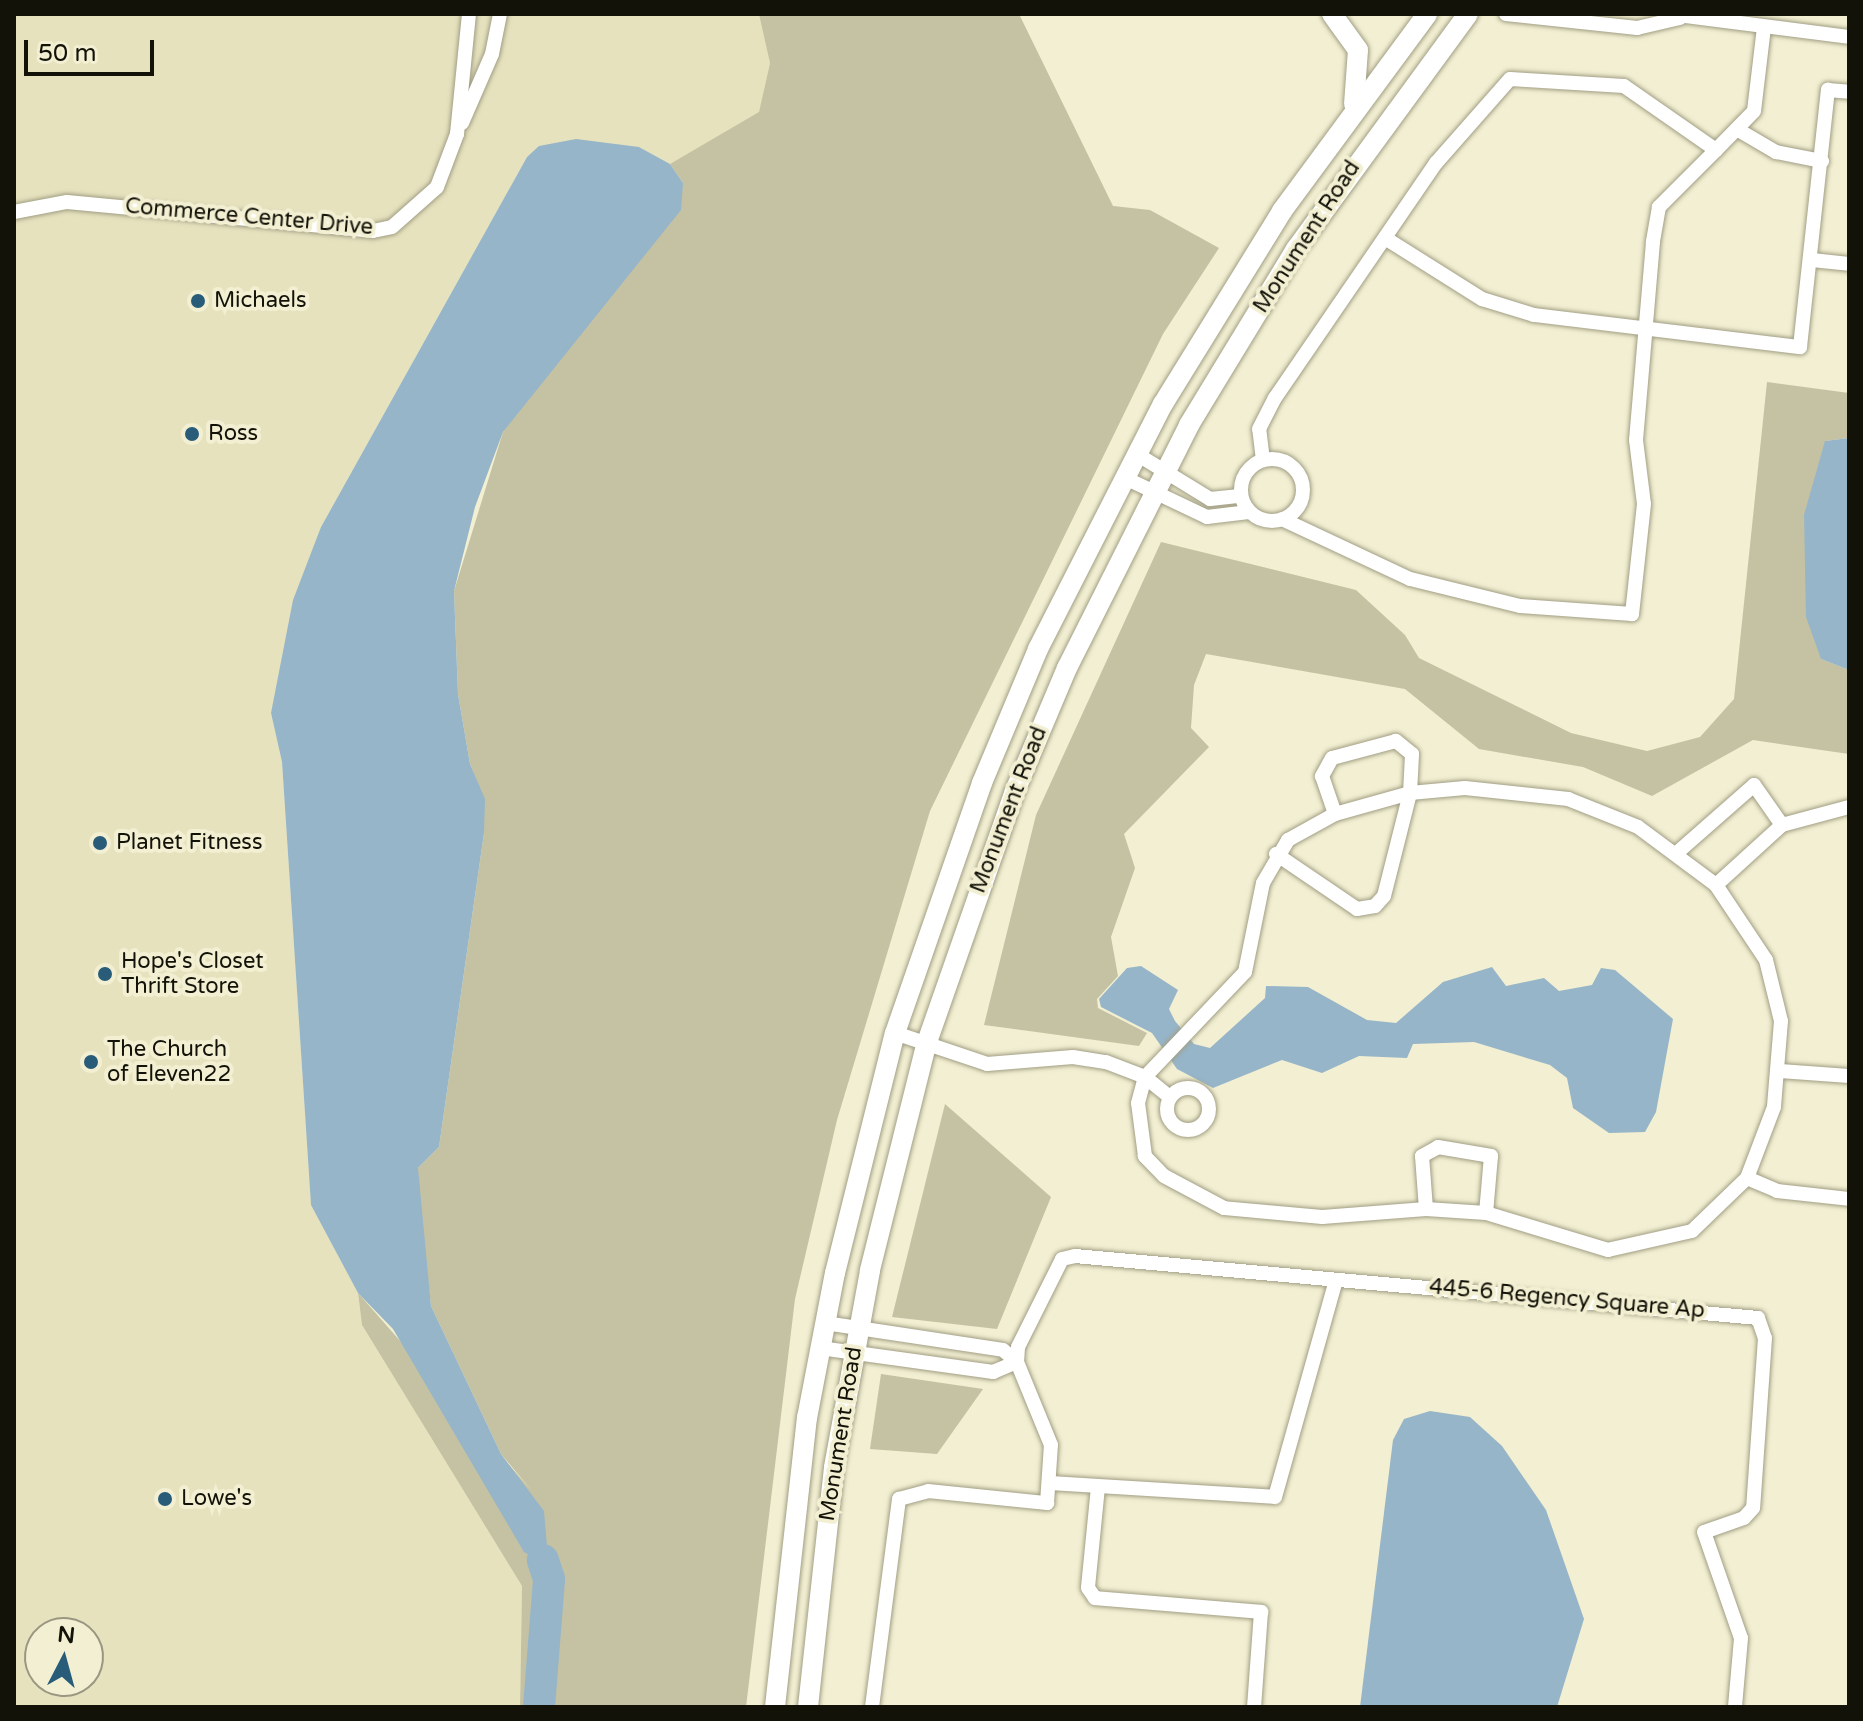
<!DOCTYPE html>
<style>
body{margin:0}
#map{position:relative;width:1863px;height:1721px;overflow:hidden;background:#f2efd2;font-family:"Varela Round",sans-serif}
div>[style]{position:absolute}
.built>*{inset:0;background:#e6e2be}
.green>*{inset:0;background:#c5c2a3}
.water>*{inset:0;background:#96b5c8}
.river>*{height:32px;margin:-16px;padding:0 16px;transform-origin:16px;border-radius:16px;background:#96b5c8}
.roads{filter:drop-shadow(0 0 2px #a19e84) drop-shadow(0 0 2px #a19e84)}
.minor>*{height:14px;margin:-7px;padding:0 7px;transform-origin:7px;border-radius:7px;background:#fff}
.minor>.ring{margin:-7px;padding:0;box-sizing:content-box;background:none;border:14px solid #fff;border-radius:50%}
.secondary>*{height:20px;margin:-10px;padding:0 10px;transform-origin:10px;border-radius:10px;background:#fff}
.dots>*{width:22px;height:22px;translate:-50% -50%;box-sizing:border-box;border:4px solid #f2efd2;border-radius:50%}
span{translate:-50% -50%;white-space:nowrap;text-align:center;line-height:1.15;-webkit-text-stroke:8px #f2efd2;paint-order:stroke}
.street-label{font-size:22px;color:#131208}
.poi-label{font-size:22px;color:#131208}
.left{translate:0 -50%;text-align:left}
.frame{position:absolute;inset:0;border:16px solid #131208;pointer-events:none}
.north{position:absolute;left:24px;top:1617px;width:80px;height:80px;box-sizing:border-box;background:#f2efd2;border:2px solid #999781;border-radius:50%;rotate:6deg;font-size:22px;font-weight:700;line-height:32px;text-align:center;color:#131208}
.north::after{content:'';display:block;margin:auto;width:28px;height:36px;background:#285c78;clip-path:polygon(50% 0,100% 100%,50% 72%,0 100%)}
.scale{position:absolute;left:24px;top:40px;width:130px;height:36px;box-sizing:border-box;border:4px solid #131208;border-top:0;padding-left:10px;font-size:24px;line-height:28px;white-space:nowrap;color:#131208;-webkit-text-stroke:6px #f2efd2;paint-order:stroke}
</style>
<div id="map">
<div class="built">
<i style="clip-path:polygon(evenodd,14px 14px,759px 14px,766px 28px,770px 63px,759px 113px,729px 133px,670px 164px,639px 147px,527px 157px,321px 527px,271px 713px,282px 762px,311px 1204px,358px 1293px,362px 1325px,522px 1586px,520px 1707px,14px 1707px,14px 14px,40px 1633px,88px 1633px,88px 1681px,40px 1681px,40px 1633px)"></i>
</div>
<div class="green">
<i style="clip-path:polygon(759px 14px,1019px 14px,1113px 206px,1150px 210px,1219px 248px,1163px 334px,930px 811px,837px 1120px,795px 1299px,746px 1707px,520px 1707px,522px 1586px,362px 1325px,358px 1293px,532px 1491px,501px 1454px,431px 1306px,417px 1186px,418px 1168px,439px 1147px,484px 833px,484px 799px,470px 764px,458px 694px,454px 591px,503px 432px,683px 183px,670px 164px,759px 112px,770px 63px)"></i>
<i style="clip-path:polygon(1767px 382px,1849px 393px,1849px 438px,1825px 441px,1821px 659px,1849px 670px,1849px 754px,1753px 740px,1652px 796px,1583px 767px,1479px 749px,1405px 689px,1206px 654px,1194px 685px,1191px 728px,1209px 747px,1124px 834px,1135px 868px,1111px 937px,1118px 976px,1097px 999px,1098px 1008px,1147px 1033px,1139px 1046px,984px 1025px,1036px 815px,1161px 542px,1356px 590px,1405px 635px,1419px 658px,1571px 733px,1647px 751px,1700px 737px,1734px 699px)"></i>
<i style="clip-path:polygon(945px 1104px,1051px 1197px,997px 1329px,892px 1317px)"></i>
<i style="clip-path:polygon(881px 1374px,983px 1389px,937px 1454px,870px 1449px)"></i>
</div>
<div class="water">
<i style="clip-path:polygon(576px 139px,639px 147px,670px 164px,683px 183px,681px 210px,503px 432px,475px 507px,454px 591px,458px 694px,470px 764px,485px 799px,484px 833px,439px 1147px,418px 1168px,431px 1306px,501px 1454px,544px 1511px,548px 1558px,539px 1561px,524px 1552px,393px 1329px,358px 1293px,311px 1205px,282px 762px,271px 713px,293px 600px,321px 527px,527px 157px,539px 146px)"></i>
<i style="clip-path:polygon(1849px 438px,1849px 670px,1821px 659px,1806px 617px,1804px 515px,1825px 441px)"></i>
<i style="clip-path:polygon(1141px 966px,1178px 990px,1169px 1009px,1175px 1021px,1194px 1044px,1210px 1048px,1265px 998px,1266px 986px,1308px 987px,1367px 1020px,1396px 1023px,1443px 982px,1492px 967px,1506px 986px,1544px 978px,1559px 991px,1592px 985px,1601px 968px,1615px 970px,1673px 1019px,1656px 1112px,1645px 1132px,1609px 1133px,1573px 1108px,1567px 1078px,1550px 1065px,1474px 1042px,1413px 1044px,1407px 1058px,1359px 1056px,1322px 1073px,1282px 1060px,1213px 1088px,1177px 1069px,1152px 1033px,1101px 1007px,1099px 999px,1127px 968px)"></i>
<i style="clip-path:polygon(1430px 1411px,1470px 1417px,1502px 1446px,1546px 1510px,1584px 1619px,1557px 1707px,1360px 1707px,1393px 1440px,1404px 1419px)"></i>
</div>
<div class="river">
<i style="left:539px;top:1707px;width:128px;rotate:-85.5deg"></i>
<i style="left:549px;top:1579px;width:20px;rotate:-108deg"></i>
</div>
<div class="roads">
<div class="minor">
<i style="left:1506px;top:14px;width:132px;rotate:6.1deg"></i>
<i style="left:1637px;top:28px;width:44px;rotate:-13.1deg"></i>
<i style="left:1670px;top:14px;width:180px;rotate:7.3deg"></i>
<i style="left:462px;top:123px;width:75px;rotate:-66.5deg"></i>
<i style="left:492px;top:54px;width:41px;rotate:-78.7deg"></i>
<i style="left:1740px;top:131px;width:42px;rotate:30.3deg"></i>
<i style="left:1776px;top:152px;width:47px;rotate:11.1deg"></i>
<i style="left:1716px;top:150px;width:54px;rotate:-45.7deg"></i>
<i style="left:1754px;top:111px;width:85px;rotate:-83.2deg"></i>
<i style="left:14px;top:212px;width:54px;rotate:-10.7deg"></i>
<i style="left:67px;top:202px;width:307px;rotate:5.4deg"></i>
<i style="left:373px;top:231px;width:19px;rotate:-12deg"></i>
<i style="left:392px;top:227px;width:60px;rotate:-41.6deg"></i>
<i style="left:437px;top:187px;width:57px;rotate:-69.3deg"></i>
<i style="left:457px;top:134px;width:121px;rotate:-84.3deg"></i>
<i style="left:1385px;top:238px;width:115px;rotate:32.2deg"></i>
<i style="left:1482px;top:299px;width:54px;rotate:17.1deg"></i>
<i style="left:1534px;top:315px;width:268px;rotate:6.9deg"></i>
<i style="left:1800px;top:347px;width:259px;rotate:-83.8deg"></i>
<i style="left:1828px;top:90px;width:21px;rotate:5deg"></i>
<i style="left:1812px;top:260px;width:37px;rotate:6deg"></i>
<i style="left:1135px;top:453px;width:88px;rotate:31.5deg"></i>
<i style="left:1210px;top:499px;width:30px;rotate:-6deg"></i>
<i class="ring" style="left:1241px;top:459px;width:48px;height:48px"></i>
<i style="left:1263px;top:460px;width:31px;rotate:-97deg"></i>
<i style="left:1259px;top:429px;width:35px;rotate:-63deg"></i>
<i style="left:1275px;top:398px;width:285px;rotate:-55.6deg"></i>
<i style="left:1436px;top:163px;width:112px;rotate:-48.6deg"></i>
<i style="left:1510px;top:79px;width:114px;rotate:3.5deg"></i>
<i style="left:1624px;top:86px;width:112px;rotate:34.8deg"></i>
<i style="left:1716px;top:150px;width:81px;rotate:135deg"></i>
<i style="left:1659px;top:207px;width:36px;rotate:100deg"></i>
<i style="left:1653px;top:242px;width:199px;rotate:94.9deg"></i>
<i style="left:1636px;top:440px;width:64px;rotate:82.9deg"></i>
<i style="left:1644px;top:504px;width:111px;rotate:96.2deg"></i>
<i style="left:1632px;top:614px;width:112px;rotate:-175.9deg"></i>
<i style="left:1520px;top:606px;width:113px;rotate:-166.2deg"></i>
<i style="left:1410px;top:579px;width:141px;rotate:-154.9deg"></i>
<i style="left:1123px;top:477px;width:93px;rotate:25.5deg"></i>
<i style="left:1207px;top:517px;width:42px;rotate:-6.8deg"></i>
<i style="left:1465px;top:788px;width:104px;rotate:6.1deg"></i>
<i style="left:1568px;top:799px;width:75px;rotate:21.8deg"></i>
<i style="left:1638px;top:827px;width:97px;rotate:36.6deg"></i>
<i style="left:1716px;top:885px;width:90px;rotate:56.3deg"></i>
<i style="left:1766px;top:960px;width:63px;rotate:76.2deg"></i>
<i style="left:1781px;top:1021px;width:86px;rotate:94.7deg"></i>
<i style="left:1774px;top:1107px;width:76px;rotate:110.8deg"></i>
<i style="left:1747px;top:1178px;width:76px;rotate:136.1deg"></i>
<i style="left:1692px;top:1231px;width:86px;rotate:167.3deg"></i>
<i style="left:1608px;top:1250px;width:127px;rotate:-163.1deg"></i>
<i style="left:1486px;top:1213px;width:60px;rotate:-176.2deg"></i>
<i style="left:1426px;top:1209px;width:104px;rotate:175.6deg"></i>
<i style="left:1322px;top:1217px;width:98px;rotate:-174.8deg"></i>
<i style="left:1224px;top:1208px;width:68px;rotate:-151.9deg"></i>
<i style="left:1164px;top:1176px;width:28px;rotate:-134deg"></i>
<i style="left:1145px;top:1156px;width:53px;rotate:-97.5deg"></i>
<i style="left:1138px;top:1103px;width:27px;rotate:-75deg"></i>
<i style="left:1145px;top:1077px;width:145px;rotate:-46.4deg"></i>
<i style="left:1245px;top:972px;width:91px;rotate:-78.6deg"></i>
<i style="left:1263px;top:883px;width:50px;rotate:-59.8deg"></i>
<i style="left:1288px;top:840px;width:54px;rotate:-29deg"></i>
<i style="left:1335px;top:814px;width:78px;rotate:-15.6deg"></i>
<i style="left:1410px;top:793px;width:55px;rotate:-5.2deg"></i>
<i style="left:1679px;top:851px;width:100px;rotate:-41.3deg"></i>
<i style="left:1754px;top:785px;width:49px;rotate:55deg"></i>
<i style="left:1276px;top:854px;width:98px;rotate:34.2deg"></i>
<i style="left:1357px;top:909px;width:18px;rotate:-9deg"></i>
<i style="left:1375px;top:906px;width:13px;rotate:-48deg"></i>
<i style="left:1384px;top:896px;width:106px;rotate:-75.8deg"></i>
<i style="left:1410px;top:793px;width:39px;rotate:-87deg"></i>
<i style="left:1412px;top:754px;width:21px;rotate:-141deg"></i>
<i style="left:1396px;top:741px;width:66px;rotate:165.1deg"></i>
<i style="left:1332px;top:758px;width:21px;rotate:119deg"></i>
<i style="left:1322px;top:776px;width:40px;rotate:71.1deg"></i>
<i style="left:1716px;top:885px;width:89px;rotate:-42.3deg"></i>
<i style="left:1782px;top:825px;width:69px;rotate:-15deg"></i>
<i style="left:895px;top:1033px;width:97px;rotate:18.6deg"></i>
<i style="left:987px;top:1064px;width:86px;rotate:-4.7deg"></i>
<i style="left:1073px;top:1057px;width:33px;rotate:9deg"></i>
<i style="left:1106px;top:1062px;width:42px;rotate:21deg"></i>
<i style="left:1145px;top:1077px;width:32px;rotate:39deg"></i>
<i style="left:1780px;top:1071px;width:69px;rotate:4.1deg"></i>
<i class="ring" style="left:1167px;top:1088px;width:28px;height:28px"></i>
<i style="left:1747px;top:1178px;width:33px;rotate:23deg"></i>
<i style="left:1777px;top:1191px;width:72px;rotate:6.3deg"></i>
<i style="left:1426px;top:1209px;width:53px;rotate:-94.3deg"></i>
<i style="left:1422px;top:1156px;width:18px;rotate:-29deg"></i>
<i style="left:1438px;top:1147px;width:54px;rotate:9.6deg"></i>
<i style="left:1491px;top:1156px;width:57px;rotate:95deg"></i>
<i style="left:825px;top:1323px;width:180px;rotate:8.6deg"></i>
<i style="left:1003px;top:1350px;width:18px;rotate:41deg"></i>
<i style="left:820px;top:1348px;width:175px;rotate:7.9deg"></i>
<i style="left:993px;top:1372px;width:26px;rotate:-23deg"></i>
<i style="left:1049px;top:1483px;width:226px;rotate:3.5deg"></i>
<i style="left:1275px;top:1497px;width:225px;rotate:-74.3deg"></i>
<i style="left:1098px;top:1487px;width:101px;rotate:95.7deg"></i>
<i style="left:1088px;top:1588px;width:12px;rotate:55deg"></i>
<i style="left:1095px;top:1598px;width:167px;rotate:4.8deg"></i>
<i style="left:1261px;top:1612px;width:95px;rotate:94.2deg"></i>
<i style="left:872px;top:1707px;width:210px;rotate:-82.6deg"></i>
<i style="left:899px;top:1499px;width:30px;rotate:-15deg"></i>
<i style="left:928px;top:1491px;width:120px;rotate:5.8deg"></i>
<i style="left:1047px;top:1503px;width:58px;rotate:-86.1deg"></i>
<i style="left:1051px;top:1445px;width:90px;rotate:-112.3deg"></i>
<i style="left:1017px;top:1362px;width:15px;rotate:-86deg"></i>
<i style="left:1018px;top:1347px;width:98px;rotate:-63.4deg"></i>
<i style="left:1062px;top:1259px;width:13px;rotate:-13deg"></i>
<i style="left:1075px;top:1256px;width:686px;rotate:5.19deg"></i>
<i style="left:1758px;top:1318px;width:21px;rotate:71deg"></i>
<i style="left:1765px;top:1338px;width:170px;rotate:94deg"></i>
<i style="left:1753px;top:1508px;width:13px;rotate:132deg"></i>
<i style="left:1744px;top:1518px;width:42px;rotate:160.7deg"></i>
<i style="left:1704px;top:1532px;width:112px;rotate:70.8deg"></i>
<i style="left:1741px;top:1638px;width:69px;rotate:95deg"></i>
</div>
<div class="secondary">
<i style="left:1332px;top:14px;width:44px;rotate:54.2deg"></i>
<i style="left:1358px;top:50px;width:54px;rotate:94.2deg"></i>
<i style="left:775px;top:1707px;width:291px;rotate:-83.7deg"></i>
<i style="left:807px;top:1418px;width:148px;rotate:-79.1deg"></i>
<i style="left:835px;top:1273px;width:247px;rotate:-76deg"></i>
<i style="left:895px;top:1033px;width:265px;rotate:-70.8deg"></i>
<i style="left:982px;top:783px;width:145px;rotate:-67.3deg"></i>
<i style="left:1038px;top:649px;width:275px;rotate:-63deg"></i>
<i style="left:1163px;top:404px;width:227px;rotate:-58.3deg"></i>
<i style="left:1282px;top:211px;width:245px;rotate:-53.6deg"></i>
<i style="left:808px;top:1707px;width:241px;rotate:-83.8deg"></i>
<i style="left:834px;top:1467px;width:200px;rotate:-79.6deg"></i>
<i style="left:870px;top:1270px;width:232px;rotate:-76deg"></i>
<i style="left:926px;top:1045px;width:269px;rotate:-70.7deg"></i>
<i style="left:1015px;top:791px;width:134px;rotate:-67.1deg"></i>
<i style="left:1067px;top:668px;width:272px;rotate:-63.3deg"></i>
<i style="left:1189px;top:425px;width:206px;rotate:-58.7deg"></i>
<i style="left:1296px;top:249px;width:291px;rotate:-53.8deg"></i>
</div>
</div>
<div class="dots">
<i style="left:198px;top:301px;background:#285c78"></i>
<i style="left:192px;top:434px;background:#285c78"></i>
<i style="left:100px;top:843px;background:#285c78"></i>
<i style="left:105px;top:974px;background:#285c78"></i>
<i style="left:91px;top:1062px;background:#285c78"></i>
<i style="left:165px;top:1499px;background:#285c78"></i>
</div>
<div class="street-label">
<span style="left:249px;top:217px;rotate:5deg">Commerce Center Drive</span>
<span style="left:1307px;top:237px;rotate:-57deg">Monument Road</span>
<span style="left:1009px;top:810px;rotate:-69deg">Monument Road</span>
<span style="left:1567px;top:1299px;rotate:5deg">445-6 Regency Square Ap</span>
<span style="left:841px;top:1434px;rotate:-81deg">Monument Road</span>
</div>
<div class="poi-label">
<span class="left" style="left:214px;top:301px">Michaels</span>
<span class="left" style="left:208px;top:434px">Ross</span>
<span class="left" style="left:116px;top:843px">Planet Fitness</span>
<span class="left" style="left:121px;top:974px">Hope's Closet<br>Thrift Store</span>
<span class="left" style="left:107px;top:1062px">The Church<br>of Eleven22</span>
<span class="left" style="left:181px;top:1499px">Lowe's</span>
</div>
<div class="frame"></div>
<div class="north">N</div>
<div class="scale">50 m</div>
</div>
